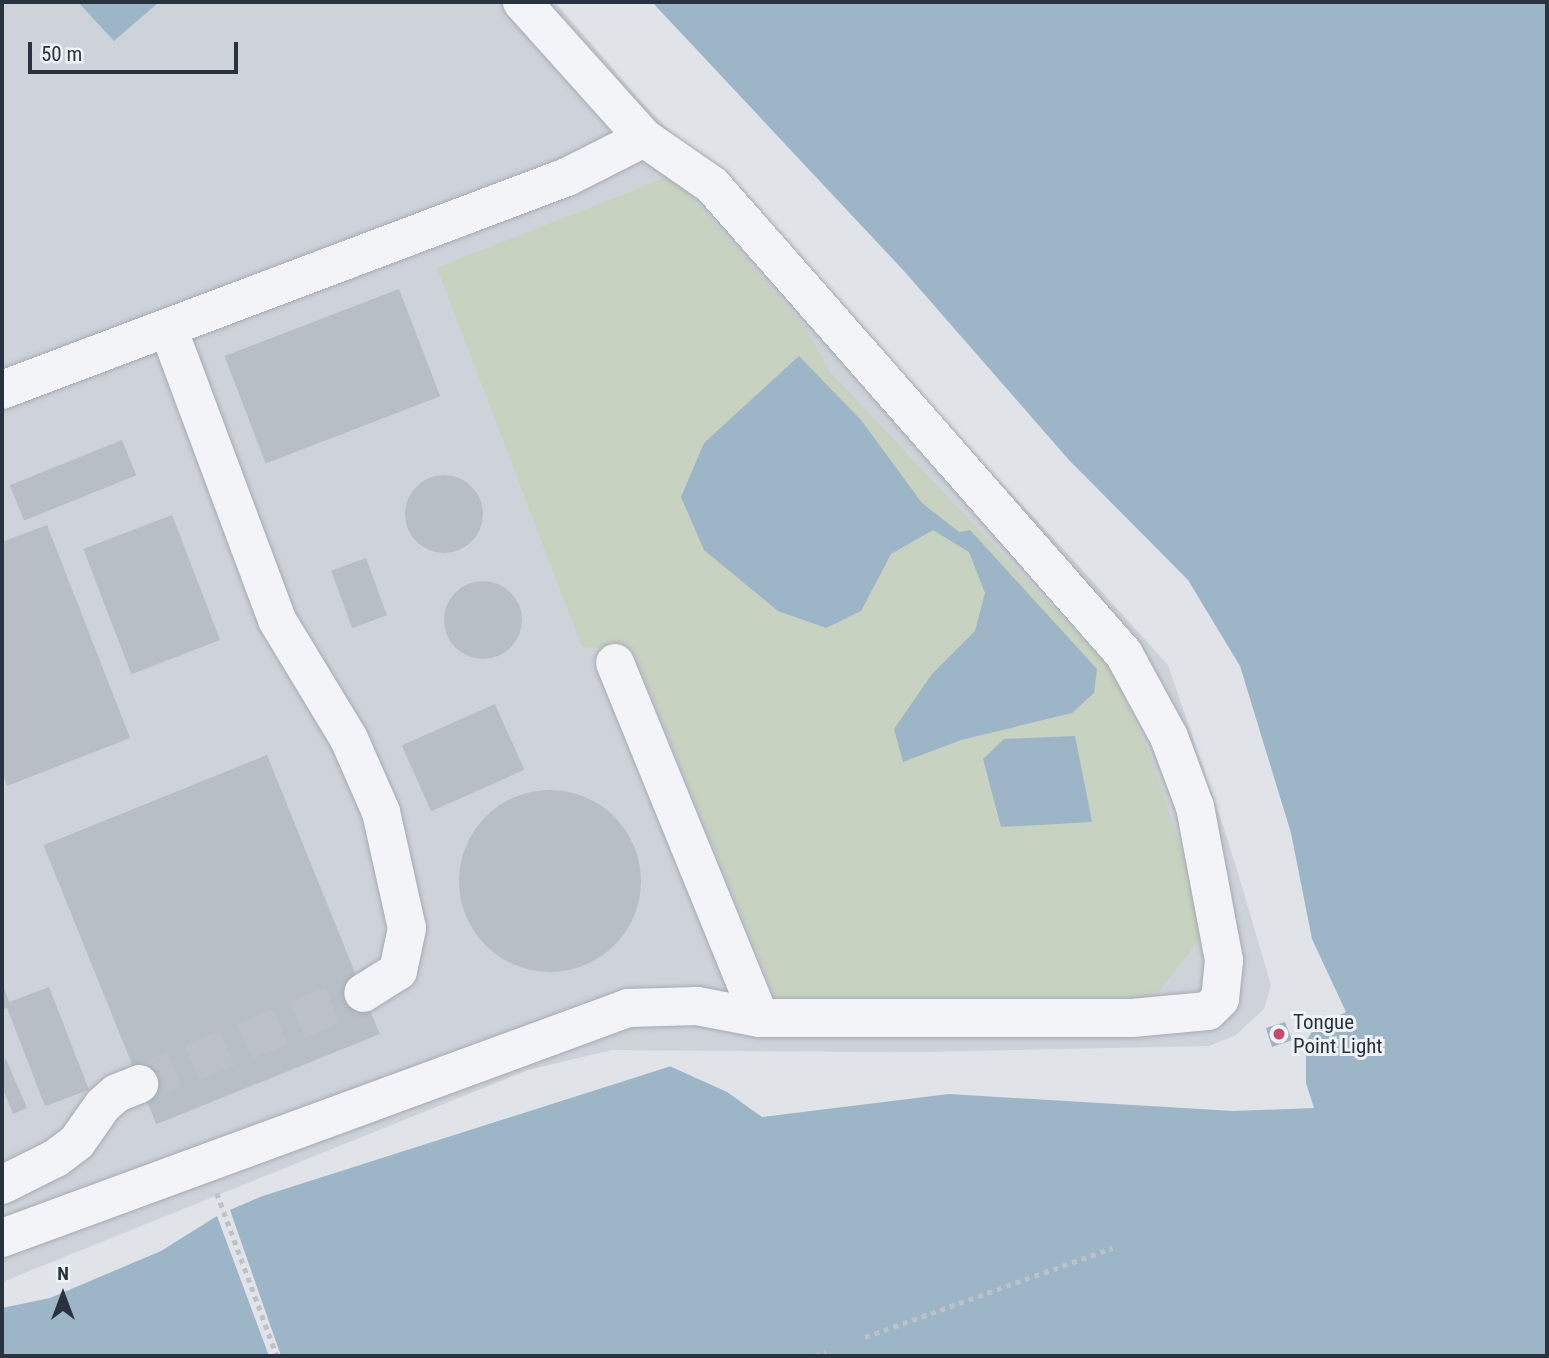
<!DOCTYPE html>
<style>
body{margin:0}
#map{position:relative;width:1549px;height:1358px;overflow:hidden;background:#e0e4e8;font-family:"Roboto Condensed",sans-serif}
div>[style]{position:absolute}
.built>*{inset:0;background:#ced3da}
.green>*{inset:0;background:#c7d2c1}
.water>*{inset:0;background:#9cb5c7}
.pier>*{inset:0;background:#e0e4e8}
.building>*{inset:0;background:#b7bec5;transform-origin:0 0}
.round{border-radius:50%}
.minor-tunnel>*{height:38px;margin-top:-19px;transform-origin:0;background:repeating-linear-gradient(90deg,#bbc1c6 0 38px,transparent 0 57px)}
.path>*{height:4.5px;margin-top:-2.25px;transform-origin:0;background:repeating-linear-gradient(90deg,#bec2c7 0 5px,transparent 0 10px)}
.roads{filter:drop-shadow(0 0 2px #a5abb2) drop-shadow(0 0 2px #a5abb2)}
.minor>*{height:38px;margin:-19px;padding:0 19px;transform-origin:19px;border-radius:19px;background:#f2f4f7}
.dots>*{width:19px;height:19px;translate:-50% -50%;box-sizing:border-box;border:4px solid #eff3f6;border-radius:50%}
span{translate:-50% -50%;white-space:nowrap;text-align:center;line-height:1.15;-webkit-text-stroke:6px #eff3f6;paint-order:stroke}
.poi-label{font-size:21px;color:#29333f}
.left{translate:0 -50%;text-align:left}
.frame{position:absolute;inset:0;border:4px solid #29333f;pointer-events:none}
.north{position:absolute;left:28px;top:1260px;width:70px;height:70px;-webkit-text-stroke:5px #eff3f6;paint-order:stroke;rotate:0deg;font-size:19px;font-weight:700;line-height:28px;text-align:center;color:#29333f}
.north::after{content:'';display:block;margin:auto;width:24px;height:32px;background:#29333f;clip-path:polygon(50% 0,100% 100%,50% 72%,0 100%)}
.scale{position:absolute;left:28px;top:42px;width:210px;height:32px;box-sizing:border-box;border:4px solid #29333f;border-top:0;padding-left:9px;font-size:21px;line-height:24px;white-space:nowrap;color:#29333f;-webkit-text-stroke:5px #eff3f6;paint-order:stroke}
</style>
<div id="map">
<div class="built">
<i style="clip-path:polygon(2px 2px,555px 2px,640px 100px,1171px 663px,1274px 985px,1267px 1011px,1238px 1038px,1210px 1050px,1138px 1054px,612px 1050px,528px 1070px,2px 1282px)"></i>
</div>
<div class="green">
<i style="clip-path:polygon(672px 175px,806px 328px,829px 371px,1112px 670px,1152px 760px,1191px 879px,1200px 939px,1158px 993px,1137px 1000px,1022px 999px,779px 1006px,633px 650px,582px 647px,437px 268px)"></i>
</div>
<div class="water">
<i style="clip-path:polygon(78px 2px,159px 2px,114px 41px)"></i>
<i style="clip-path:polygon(573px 2px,1547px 2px,1547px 1356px,2px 1356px,2px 1289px,203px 1215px,687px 1061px,1210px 1050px,1238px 1038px,1267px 1011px,1274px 985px,1233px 845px,1171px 663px)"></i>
<i style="clip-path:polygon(799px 356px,861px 420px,922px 503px,959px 532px,970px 530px,1097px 669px,1094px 693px,1072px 713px,961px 740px,903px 762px,894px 729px,932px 674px,975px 631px,985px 593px,969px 552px,933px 530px,891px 554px,861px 611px,826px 628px,778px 611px,704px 550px,681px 497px,704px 443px)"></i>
<i style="clip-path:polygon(1075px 736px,1092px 822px,1001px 827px,983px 759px,1004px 739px)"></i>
</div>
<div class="pier">
<i style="clip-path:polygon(evenodd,570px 2px,652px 2px,904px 271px,1069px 460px,1188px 580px,1240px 666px,1291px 833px,1312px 939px,1346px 1012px,1316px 1026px,1306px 1041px,1306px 1083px,1314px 1108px,1233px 1111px,949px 1094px,762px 1117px,727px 1092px,665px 1064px,686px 1057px,1209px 1046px,1236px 1035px,1264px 1009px,1271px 985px,1230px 846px,1168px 665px,570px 2px,1285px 1022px,1292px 1040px,1272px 1047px,1266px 1028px,1285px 1022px)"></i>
<i style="clip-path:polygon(290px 1184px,230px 1210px,281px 1356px,269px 1356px,217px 1216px,161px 1251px,50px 1298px,2px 1308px,2px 1285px)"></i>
</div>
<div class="building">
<i style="left:399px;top:289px;width:115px;height:187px;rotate:69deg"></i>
<i style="left:122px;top:440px;width:38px;height:121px;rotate:68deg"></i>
<i class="round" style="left:405px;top:475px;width:78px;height:78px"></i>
<i style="left:172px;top:515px;width:134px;height:95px;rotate:69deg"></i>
<i style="clip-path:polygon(47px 525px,130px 738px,7px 786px,2px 772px,2px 542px)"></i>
<i style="left:366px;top:558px;width:61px;height:37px;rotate:70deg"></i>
<i class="round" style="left:444px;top:581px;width:78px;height:78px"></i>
<i style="left:495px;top:704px;width:72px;height:102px;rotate:66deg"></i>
<i style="left:267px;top:755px;width:301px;height:241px;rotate:68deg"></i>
<i class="round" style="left:459px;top:790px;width:182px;height:182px"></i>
<i style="clip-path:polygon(2px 982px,9px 1002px,49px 987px,89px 1090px,45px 1106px,7px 1008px,2px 1010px)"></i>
<i class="round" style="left:1272px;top:1028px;width:14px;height:14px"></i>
<i style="clip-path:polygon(5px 1057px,27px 1108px,13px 1114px,2px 1087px)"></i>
</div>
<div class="minor-tunnel">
<i style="left:139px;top:1084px;width:242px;rotate:-22.1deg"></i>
</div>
<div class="path">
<i style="left:217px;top:1193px;width:174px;rotate:69.8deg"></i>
<i style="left:865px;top:1337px;width:263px;rotate:-19.8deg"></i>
<i style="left:815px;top:1356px;width:12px;rotate:-20deg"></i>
</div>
<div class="roads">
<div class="minor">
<i style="left:168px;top:328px;width:312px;rotate:69.5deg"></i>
<i style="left:277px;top:620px;width:139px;rotate:58.8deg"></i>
<i style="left:349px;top:739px;width:80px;rotate:66.3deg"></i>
<i style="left:381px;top:812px;width:119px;rotate:77.4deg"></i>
<i style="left:407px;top:928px;width:44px;rotate:101.8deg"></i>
<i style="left:398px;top:971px;width:41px;rotate:147.8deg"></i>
<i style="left:2px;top:390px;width:604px;rotate:-20.66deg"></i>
<i style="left:567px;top:177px;width:86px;rotate:-26.9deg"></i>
<i style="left:644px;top:138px;width:183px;rotate:-131.9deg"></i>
<i style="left:615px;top:663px;width:383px;rotate:67.8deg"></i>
<i style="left:2px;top:1185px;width:60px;rotate:-26.6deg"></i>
<i style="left:56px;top:1158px;width:26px;rotate:-37deg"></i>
<i style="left:77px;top:1142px;width:45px;rotate:-54.9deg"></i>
<i style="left:103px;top:1105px;width:18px;rotate:-41deg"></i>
<i style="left:117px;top:1093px;width:24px;rotate:-22deg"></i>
<i style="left:2px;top:1238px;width:667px;rotate:-20.17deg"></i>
<i style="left:628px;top:1008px;width:69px;rotate:-1.7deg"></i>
<i style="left:697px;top:1006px;width:64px;rotate:10.8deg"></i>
<i style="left:760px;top:1018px;width:372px"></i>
<i style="left:1132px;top:1018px;width:76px;rotate:-5.3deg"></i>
<i style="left:1208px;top:1011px;width:17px;rotate:-45deg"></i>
<i style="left:1220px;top:999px;width:39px;rotate:-84deg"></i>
<i style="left:1224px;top:960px;width:156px;rotate:-100.7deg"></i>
<i style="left:1195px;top:807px;width:75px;rotate:-110.4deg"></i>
<i style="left:1169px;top:737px;width:94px;rotate:-118.5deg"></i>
<i style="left:1124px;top:654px;width:624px;rotate:-131.3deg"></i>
<i style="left:712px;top:185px;width:83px;rotate:-145.3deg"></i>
</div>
</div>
<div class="dots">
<i style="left:1279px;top:1034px;background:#ca4868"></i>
</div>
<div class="poi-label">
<span class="left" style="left:1293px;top:1034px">Tongue<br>Point Light</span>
</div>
<div class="frame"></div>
<div class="north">N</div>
<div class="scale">50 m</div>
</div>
